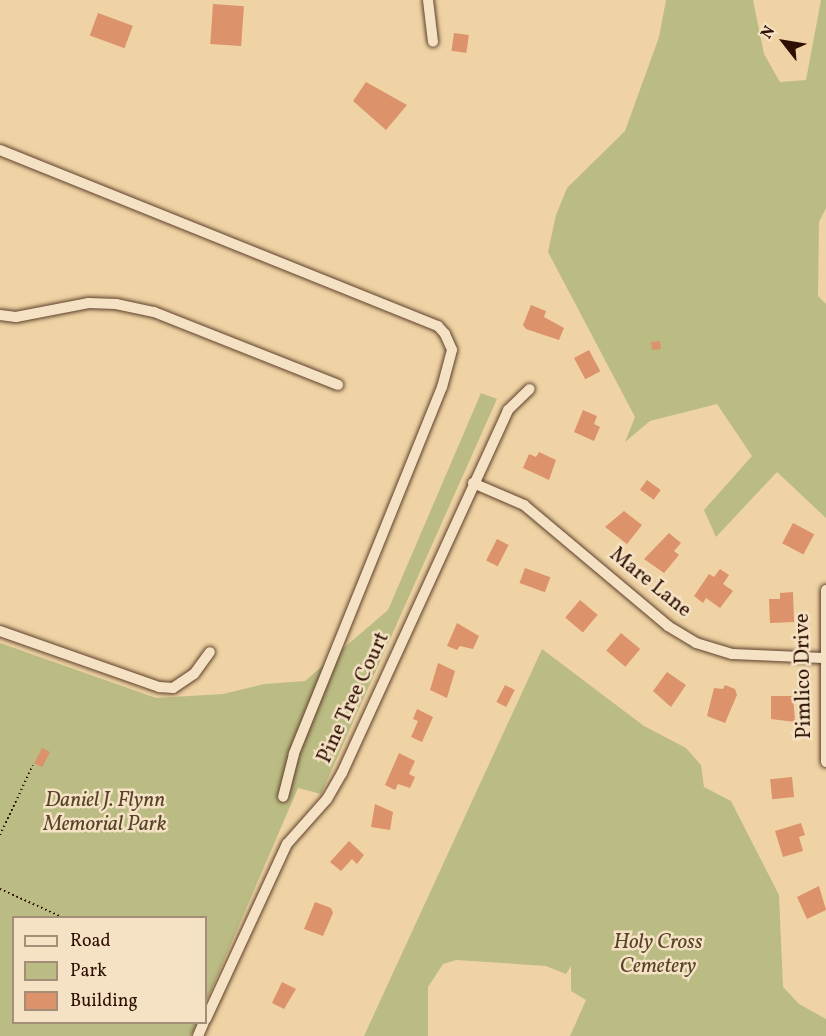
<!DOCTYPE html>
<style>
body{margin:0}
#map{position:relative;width:826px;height:1036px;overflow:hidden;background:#efd3a4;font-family:Vollkorn,serif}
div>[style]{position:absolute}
.green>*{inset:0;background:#bbbc84}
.building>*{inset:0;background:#dc926b;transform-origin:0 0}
.path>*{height:2px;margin-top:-1px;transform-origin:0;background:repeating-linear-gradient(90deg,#2e0f03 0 1.5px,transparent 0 4.5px)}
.roads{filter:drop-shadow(0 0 2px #5e402b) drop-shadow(0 0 2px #5e402b)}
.minor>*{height:10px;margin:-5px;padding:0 5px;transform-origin:5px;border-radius:5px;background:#f5e2c4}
span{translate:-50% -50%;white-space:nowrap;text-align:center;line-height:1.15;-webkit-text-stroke:5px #f5e2c4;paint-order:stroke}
.street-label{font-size:21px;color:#2e0f03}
.park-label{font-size:21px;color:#58432a;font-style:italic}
.legend{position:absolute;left:12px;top:916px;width:195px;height:108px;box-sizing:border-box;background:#f5e2c4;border:2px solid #a58e77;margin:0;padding:8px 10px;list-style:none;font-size:18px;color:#2e0f03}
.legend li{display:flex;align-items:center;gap:12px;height:30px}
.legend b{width:30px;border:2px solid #a58e77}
.north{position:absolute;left:754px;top:12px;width:60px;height:60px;-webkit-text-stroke:4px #f5e2c4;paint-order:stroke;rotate:301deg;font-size:16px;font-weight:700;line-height:24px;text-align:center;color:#2e0f03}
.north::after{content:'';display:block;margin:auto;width:21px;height:27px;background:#2e0f03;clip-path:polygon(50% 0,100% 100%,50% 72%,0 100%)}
</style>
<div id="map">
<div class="green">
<i style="clip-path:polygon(666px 0,753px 0,764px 54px,780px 82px,806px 80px,821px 0,826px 0,826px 208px,819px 222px,818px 296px,826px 304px,826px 518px,777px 472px,716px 537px,704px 510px,752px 456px,717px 404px,650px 421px,625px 442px,635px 417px,548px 252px,556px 215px,567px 188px,625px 131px,659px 37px)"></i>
<i style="clip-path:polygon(481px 393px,497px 399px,321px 794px,298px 788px,206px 1002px,206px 918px,14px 918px,14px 1022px,197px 1023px,191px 1036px,0 1036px,0 643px,156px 698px,223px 694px,264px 684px,305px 681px,388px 610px)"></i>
<i style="clip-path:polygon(542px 649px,644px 726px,686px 748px,701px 765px,704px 787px,731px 801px,779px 895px,783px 987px,799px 1004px,826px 1019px,826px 1036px,570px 1036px,586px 1000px,571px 991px,571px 966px,566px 974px,546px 966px,456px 960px,443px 964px,428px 987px,428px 1036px,364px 1036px)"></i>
</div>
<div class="building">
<i style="left:213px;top:4px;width:31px;height:40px;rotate:4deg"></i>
<i style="left:98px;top:13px;width:37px;height:24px;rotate:20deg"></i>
<i style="left:454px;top:33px;width:15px;height:18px;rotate:8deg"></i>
<i style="clip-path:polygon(366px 82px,407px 105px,386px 130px,353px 101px)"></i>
<i style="clip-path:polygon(531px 305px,546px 311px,544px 317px,564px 328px,559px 340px,526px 329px,523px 325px)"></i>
<i style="left:660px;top:341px;width:8px;height:9px;rotate:83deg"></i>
<i style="left:589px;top:350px;width:24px;height:17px;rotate:62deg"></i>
<i style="clip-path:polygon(583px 410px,597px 416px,594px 424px,600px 427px,594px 441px,574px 432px)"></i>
<i style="clip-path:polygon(539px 452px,556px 460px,549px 480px,523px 468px,529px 454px,536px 457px)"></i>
<i style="left:647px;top:480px;width:17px;height:12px;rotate:36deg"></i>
<i style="clip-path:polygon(624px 511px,642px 525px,627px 544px,605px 527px)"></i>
<i style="left:793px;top:523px;width:24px;height:23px;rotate:28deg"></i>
<i style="clip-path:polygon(669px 533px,681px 543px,674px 551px,679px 555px,664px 573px,644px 559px)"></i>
<i style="left:497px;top:539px;width:13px;height:24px;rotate:27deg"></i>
<i style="left:525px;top:568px;width:27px;height:16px;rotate:20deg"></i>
<i style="clip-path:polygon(720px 569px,729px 575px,723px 584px,733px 591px,720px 608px,706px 598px,703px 603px,694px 596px,709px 574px,714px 577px)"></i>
<i style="clip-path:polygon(793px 592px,794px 622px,770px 623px,769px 599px,780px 599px,780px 593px)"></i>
<i style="left:580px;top:600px;width:23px;height:23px;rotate:40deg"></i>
<i style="clip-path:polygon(457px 623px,479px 636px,473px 649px,460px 646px,457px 650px,447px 646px)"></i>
<i style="left:621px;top:633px;width:25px;height:23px;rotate:40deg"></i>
<i style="clip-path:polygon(438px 663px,455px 671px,447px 698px,430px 690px)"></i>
<i style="clip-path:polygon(667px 672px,686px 685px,671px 707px,653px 691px)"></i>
<i style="left:505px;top:685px;width:11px;height:19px;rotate:27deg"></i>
<i style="clip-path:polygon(725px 685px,735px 689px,737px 695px,725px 723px,707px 716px,714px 688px,723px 689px)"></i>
<i style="clip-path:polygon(771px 696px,793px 696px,795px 722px,771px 719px)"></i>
<i style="clip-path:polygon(417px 709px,433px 717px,422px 742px,411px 737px,418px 721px,413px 719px)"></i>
<i style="left:42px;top:748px;width:9px;height:17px;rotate:27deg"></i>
<i style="clip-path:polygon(399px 753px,415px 761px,409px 774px,415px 777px,410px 788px,398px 784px,395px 790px,385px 785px)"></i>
<i style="left:792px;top:777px;width:20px;height:22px;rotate:84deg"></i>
<i style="clip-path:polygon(375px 804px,393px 812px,390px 830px,371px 827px)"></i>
<i style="clip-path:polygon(801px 823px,805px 835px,799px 837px,803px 851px,783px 857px,775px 831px)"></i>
<i style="clip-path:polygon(349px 841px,364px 855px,357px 864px,352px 859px,341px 871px,330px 862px)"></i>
<i style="clip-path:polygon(819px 886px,826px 910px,807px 919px,797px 897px)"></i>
<i style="clip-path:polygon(315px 902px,331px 908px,333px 913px,323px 936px,304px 929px)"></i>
<i style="clip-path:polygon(282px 982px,296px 989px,284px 1009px,272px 1003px)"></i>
</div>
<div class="path">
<i style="left:0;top:835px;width:77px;rotate:-64.8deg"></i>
<i style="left:0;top:889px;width:70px;rotate:24.4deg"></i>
</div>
<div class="roads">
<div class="minor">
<i style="left:428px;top:0;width:42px;rotate:83.2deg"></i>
<i style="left:0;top:150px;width:472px;rotate:21.9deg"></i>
<i style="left:438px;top:326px;width:11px;rotate:49deg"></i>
<i style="left:445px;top:334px;width:17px;rotate:66deg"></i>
<i style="left:452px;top:350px;width:38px;rotate:105deg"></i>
<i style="left:442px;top:387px;width:396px;rotate:112deg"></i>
<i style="left:294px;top:754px;width:44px;rotate:104.3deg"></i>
<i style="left:0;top:315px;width:16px;rotate:7deg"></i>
<i style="left:16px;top:317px;width:74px;rotate:-10.9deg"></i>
<i style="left:89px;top:303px;width:27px;rotate:2deg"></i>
<i style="left:116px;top:304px;width:39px;rotate:12deg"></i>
<i style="left:154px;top:312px;width:198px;rotate:21.6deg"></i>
<i style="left:473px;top:483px;width:56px;rotate:23.3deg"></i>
<i style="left:524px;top:505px;width:188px;rotate:40deg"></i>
<i style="left:668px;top:626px;width:33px;rotate:31deg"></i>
<i style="left:696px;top:643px;width:38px;rotate:17deg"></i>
<i style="left:732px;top:654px;width:92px;rotate:2.5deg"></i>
<i style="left:826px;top:590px;width:172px;rotate:90deg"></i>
<i style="left:0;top:631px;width:169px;rotate:19.4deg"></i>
<i style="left:159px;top:687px;width:14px;rotate:4deg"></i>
<i style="left:173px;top:688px;width:25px;rotate:-34deg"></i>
<i style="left:194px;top:674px;width:27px;rotate:-54deg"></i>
<i style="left:206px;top:1019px;width:193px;rotate:-65.2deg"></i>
<i style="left:287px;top:844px;width:60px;rotate:-48.4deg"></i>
<i style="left:327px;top:799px;width:30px;rotate:-60deg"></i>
<i style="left:342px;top:773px;width:399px;rotate:-65.4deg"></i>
<i style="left:508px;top:410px;width:30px;rotate:-44deg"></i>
<i style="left:198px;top:1036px;width:15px;rotate:-67deg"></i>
</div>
</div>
<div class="street-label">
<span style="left:650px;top:583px;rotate:39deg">Mare Lane</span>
<span style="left:804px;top:676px;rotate:-91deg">Pimlico Drive</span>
<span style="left:354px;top:698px;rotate:-65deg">Pine Tree Court</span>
</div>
<div class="park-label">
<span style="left:105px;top:813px">Daniel J. Flynn<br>Memorial Park</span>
<span style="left:658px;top:955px">Holy Cross<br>Cemetery</span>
</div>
<ul class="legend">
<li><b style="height:8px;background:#f5e2c4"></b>Road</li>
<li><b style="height:16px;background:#bbbc84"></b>Park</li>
<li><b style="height:16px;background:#dc926b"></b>Building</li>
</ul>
<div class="north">N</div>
</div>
